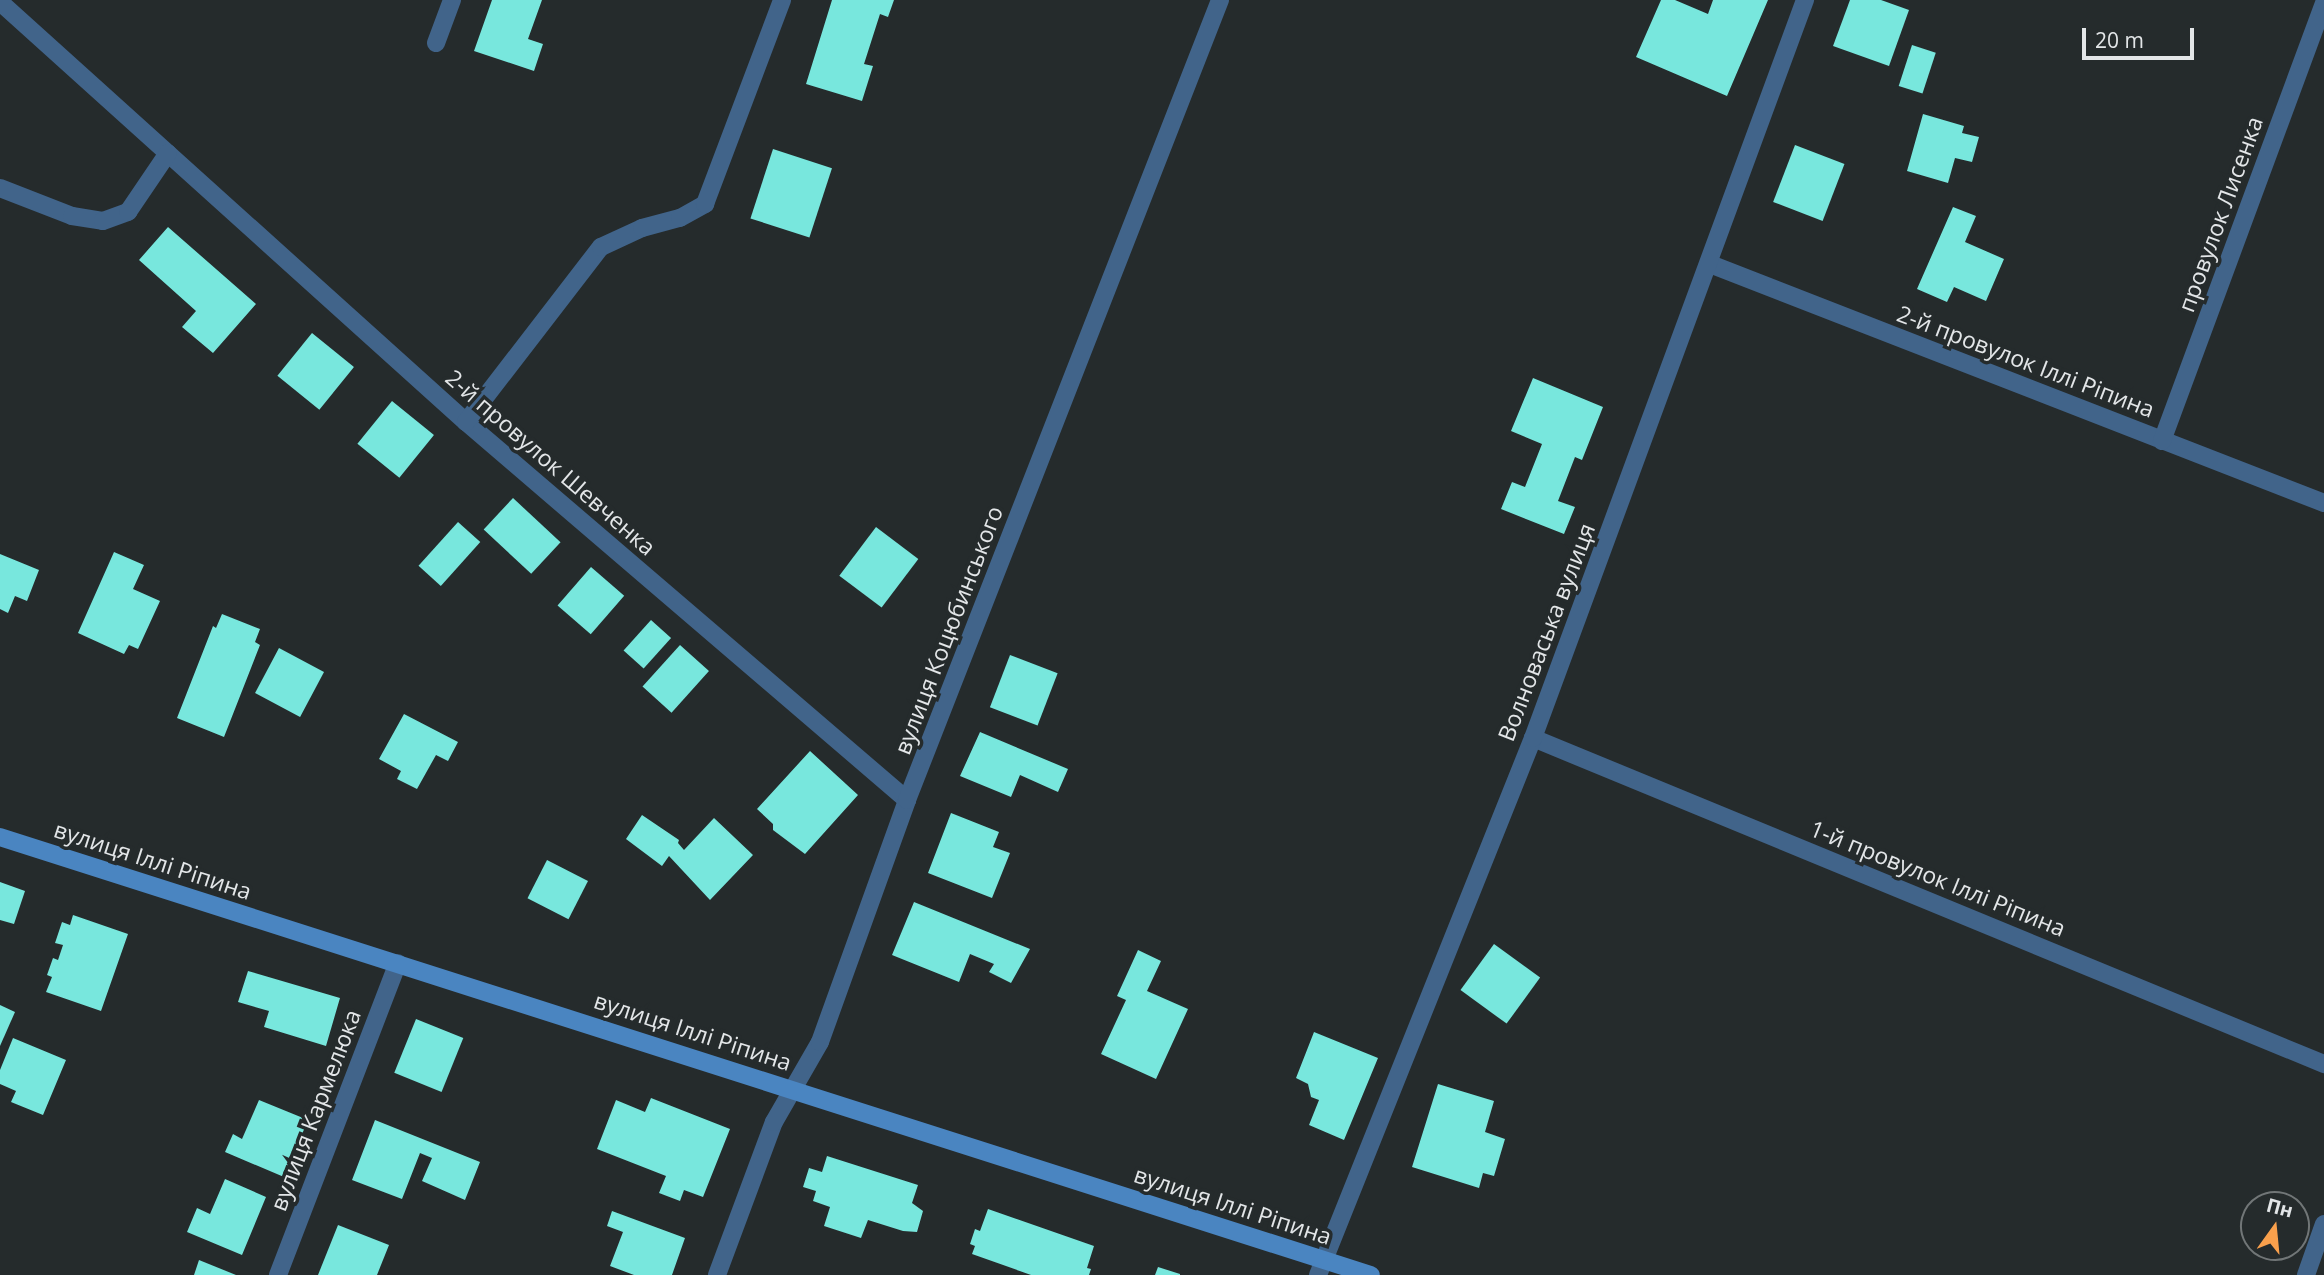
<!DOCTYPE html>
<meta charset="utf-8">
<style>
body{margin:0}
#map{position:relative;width:2324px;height:1275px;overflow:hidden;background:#252b2c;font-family:"Open Sans",sans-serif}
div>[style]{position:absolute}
.building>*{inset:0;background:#78e7dd;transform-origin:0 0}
.street>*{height:18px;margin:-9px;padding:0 9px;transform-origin:9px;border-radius:9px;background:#41648a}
.secondary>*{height:18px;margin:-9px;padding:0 9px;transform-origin:9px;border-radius:9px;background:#4a85c1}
span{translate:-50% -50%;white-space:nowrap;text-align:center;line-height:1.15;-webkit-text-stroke:7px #252b2c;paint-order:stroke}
.street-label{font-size:23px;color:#e3e6e8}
.north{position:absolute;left:2240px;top:1191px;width:70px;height:70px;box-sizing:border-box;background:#252b2c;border:2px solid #717677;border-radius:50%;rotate:15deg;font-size:19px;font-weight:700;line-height:28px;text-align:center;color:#e3e6e8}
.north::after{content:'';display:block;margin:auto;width:24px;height:32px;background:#f9a04c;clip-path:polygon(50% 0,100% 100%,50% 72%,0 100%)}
.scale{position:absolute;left:2082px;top:28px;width:112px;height:32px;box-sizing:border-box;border:4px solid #e3e6e8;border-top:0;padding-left:9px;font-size:21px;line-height:24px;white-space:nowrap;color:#e3e6e8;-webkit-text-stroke:5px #252b2c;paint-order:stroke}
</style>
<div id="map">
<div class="building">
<i style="clip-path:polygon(492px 0,542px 0,528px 39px,543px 44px,534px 71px,474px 51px)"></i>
<i style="clip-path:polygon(832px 0,894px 0,888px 17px,880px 14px,864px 64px,873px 66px,862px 101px,806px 84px)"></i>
<i style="clip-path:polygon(1661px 0,1675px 0,1708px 14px,1713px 0,1768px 0,1727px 96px,1636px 57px)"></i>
<i style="clip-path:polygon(1850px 0,1881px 0,1909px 10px,1889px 66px,1833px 46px)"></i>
<i style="left:1912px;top:45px;width:25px;height:43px;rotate:18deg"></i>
<i style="clip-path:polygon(1923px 114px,1964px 126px,1962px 133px,1979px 137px,1972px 162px,1955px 158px,1948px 183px,1907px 171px)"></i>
<i style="left:1795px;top:145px;width:53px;height:61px;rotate:21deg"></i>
<i style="left:773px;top:149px;width:62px;height:73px;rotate:18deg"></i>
<i style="clip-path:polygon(1953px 207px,1976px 216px,1965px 242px,2004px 259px,1986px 301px,1954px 287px,1947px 302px,1917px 289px)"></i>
<i style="clip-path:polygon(168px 227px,256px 304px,213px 353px,182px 327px,196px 311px,139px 260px)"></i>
<i style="left:312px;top:333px;width:54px;height:55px;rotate:39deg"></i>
<i style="clip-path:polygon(1533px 378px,1603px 407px,1582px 460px,1575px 457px,1558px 501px,1575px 507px,1564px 534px,1501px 509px,1512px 482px,1525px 487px,1542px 444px,1511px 431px)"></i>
<i style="left:392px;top:401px;width:54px;height:55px;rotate:39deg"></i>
<i style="left:513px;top:498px;width:65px;height:43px;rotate:43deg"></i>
<i style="left:458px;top:522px;width:30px;height:59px;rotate:42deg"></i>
<i style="left:876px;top:527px;width:53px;height:61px;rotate:37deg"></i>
<i style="clip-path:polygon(114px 552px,144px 565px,133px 589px,160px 601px,138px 649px,129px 645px,124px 654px,78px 633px)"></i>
<i style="clip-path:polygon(0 554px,39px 570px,27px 601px,15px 596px,8px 613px,0 609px)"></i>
<i style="left:591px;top:567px;width:44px;height:51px;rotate:41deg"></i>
<i style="clip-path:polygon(222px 614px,260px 629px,255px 642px,260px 645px,224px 737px,177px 718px,213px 626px,216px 628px)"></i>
<i style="left:651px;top:620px;width:27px;height:41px;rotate:42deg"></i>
<i style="left:680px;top:645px;width:39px;height:56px;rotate:42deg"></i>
<i style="left:279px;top:648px;width:51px;height:51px;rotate:28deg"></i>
<i style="left:1010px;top:655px;width:51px;height:56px;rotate:21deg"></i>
<i style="clip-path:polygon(404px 714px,458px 742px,448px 761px,436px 755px,417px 789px,397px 779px,401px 771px,379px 759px)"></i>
<i style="clip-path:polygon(980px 732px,1068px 769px,1058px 792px,1020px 775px,1011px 797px,960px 776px)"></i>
<i style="clip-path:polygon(810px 751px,858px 795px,805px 854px,773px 830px,773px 824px,757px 809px)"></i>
<i style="clip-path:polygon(951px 813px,999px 832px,993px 847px,1010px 853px,992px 898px,928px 873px)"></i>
<i style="clip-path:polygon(642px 815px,679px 840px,678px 843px,684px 850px,714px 818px,753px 855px,710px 900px,669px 856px,662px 866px,626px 839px)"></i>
<i style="left:547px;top:860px;width:46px;height:43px;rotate:27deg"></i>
<i style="clip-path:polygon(0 882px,25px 891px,14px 924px,0 920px)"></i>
<i style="clip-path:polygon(914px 902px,1030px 949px,1011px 983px,989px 972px,994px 964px,970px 954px,959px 982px,892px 955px)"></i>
<i style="clip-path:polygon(73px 915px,128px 934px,101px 1011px,46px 992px,52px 977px,47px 975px,53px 958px,58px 960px,63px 945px,55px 943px,62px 922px,70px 925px)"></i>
<i style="left:1494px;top:944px;width:57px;height:57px;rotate:36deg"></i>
<i style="clip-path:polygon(1138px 950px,1161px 961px,1147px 991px,1188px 1009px,1156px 1079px,1101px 1054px,1126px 1000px,1117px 996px)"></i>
<i style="clip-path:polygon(248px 971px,340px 998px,326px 1046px,264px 1027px,269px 1011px,238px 1002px)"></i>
<i style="clip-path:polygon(0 1005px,15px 1012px,0 1046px)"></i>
<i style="left:416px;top:1019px;width:51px;height:58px;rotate:22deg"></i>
<i style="clip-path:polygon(1314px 1032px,1378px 1058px,1344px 1140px,1309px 1125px,1319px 1100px,1311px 1097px,1308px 1084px,1296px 1078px)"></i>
<i style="clip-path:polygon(13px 1038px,66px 1060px,43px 1115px,11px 1102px,16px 1091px,0 1084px,0 1070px)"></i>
<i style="clip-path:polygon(1438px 1084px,1494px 1101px,1485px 1132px,1505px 1139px,1494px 1176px,1483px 1173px,1479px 1188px,1412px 1167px)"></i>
<i style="clip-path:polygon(651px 1098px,730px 1129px,703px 1197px,684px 1190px,680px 1201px,659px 1193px,666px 1176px,597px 1149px,616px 1100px,645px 1112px)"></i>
<i style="clip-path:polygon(259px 1100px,308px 1120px,284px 1177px,225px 1152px,233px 1134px,242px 1139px)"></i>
<i style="clip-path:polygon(375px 1120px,480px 1162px,465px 1200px,422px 1181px,432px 1158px,420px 1153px,402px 1199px,352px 1180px)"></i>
<i style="clip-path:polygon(827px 1156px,918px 1185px,912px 1203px,923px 1211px,917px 1232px,903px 1231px,868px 1220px,861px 1238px,824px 1226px,830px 1207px,813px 1201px,816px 1191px,803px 1187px,809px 1168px,822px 1172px)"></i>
<i style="clip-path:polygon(225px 1179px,266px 1197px,242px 1255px,187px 1232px,197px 1208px,210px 1214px)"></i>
<i style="clip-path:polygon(988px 1209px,1094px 1246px,1087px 1268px,1091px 1269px,1089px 1275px,1031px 1275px,972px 1254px,975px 1246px,970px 1244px,975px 1229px,980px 1231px)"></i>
<i style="clip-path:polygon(612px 1211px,685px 1238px,672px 1275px,634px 1275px,610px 1266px,623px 1232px,607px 1226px)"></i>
<i style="clip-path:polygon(338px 1225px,389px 1245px,377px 1275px,318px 1275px)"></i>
<i style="clip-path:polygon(199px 1260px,236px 1275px,194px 1275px)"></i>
<i style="clip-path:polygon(1158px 1267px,1180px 1274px,1180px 1275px,1155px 1275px)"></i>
</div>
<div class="street">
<i style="left:0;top:2px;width:627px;rotate:42.03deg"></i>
<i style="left:466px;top:422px;width:581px;rotate:40.6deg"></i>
<i style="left:436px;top:43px;width:46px;rotate:-69.6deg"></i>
<i style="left:0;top:188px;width:77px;rotate:21.3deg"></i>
<i style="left:72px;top:216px;width:31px;rotate:9deg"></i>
<i style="left:103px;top:221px;width:27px;rotate:-20deg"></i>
<i style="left:128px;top:212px;width:71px;rotate:-55.9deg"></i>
<i style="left:1710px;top:264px;width:659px;rotate:21.27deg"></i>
<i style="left:466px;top:422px;width:221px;rotate:-52.4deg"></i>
<i style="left:601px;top:247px;width:45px;rotate:-24.9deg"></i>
<i style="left:642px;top:228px;width:39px;rotate:-15deg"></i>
<i style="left:680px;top:218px;width:29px;rotate:-29deg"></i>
<i style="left:705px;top:204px;width:218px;rotate:-69.3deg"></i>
<i style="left:2162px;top:441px;width:467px;rotate:-69.7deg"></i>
<i style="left:1533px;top:738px;width:856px;rotate:22.4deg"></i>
<i style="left:278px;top:1275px;width:334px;rotate:-69deg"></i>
<i style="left:717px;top:1275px;width:163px;rotate:-69.6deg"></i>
<i style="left:774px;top:1122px;width:92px;rotate:-60.1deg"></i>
<i style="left:820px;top:1042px;width:257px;rotate:-70.2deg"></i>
<i style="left:907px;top:800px;width:859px;rotate:-68.63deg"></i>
<i style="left:1318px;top:1275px;width:578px;rotate:-68.18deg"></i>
<i style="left:1533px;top:738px;width:787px;rotate:-69.77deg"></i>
<i style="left:2306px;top:1275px;width:54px;rotate:-70.6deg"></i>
</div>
<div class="secondary">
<i style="left:0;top:837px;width:1439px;rotate:17.72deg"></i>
</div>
<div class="street-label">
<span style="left:2220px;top:214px;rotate:-70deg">провулок Лисенка</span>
<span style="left:2026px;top:361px;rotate:21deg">2-й провулок Іллі Ріпина</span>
<span style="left:551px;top:462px;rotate:41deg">2-й провулок Шевченка</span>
<span style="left:948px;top:630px;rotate:-69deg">вулиця Коцюбинського</span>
<span style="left:1546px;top:632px;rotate:-69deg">Волноваська вулиця</span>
<span style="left:153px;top:860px;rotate:18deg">вулиця Іллі Ріпина</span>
<span style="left:1938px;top:878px;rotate:22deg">1-й провулок Іллі Ріпина</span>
<span style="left:693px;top:1031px;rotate:18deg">вулиця Іллі Ріпина</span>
<span style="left:315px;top:1110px;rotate:-69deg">вулиця Кармелюка</span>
<span style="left:1233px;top:1205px;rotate:18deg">вулиця Іллі Ріпина</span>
</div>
<div class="north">Пн</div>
<div class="scale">20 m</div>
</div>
